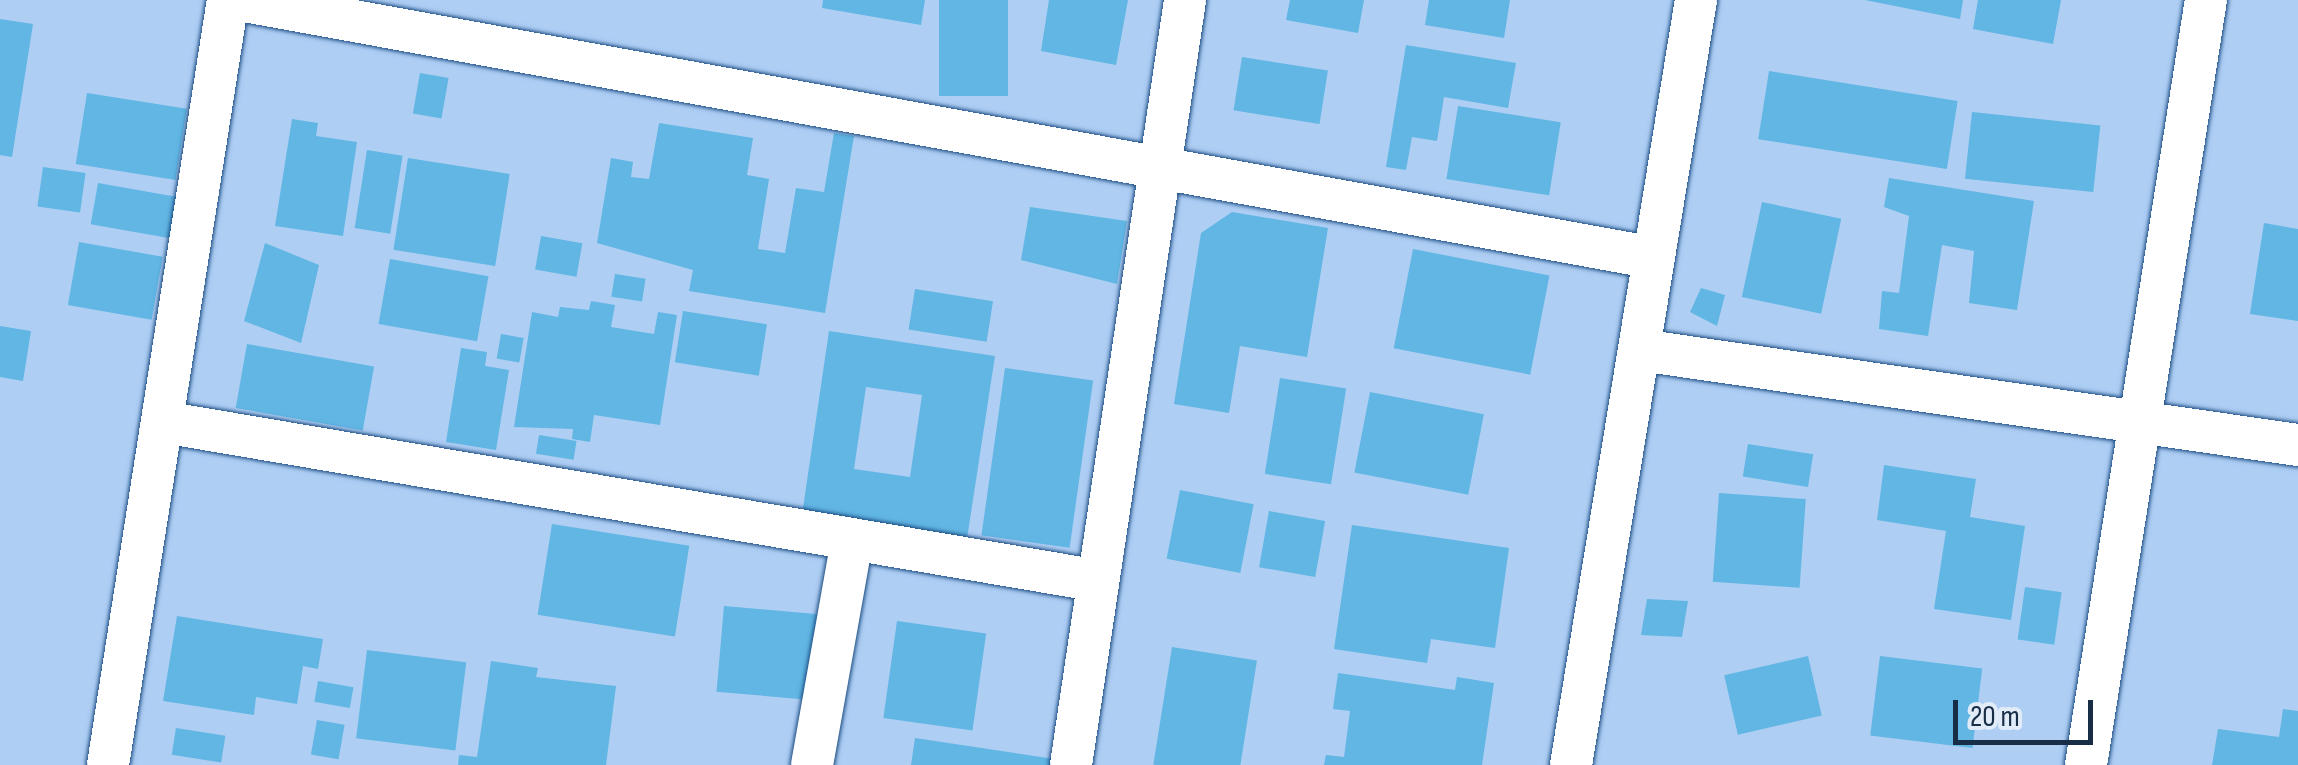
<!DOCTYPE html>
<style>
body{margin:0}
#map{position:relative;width:2298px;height:765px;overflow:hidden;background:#aecef4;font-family:"Sofia Sans Condensed",sans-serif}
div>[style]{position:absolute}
.building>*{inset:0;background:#61b6e3;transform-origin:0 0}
.roads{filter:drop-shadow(0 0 2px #1b4d83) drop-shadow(0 0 2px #1b4d83)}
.minor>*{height:42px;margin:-21px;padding:0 21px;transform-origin:21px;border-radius:21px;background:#fff}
span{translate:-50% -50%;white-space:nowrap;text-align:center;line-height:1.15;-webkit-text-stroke:10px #e2ecf9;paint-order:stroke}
.scale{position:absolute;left:1953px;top:700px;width:140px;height:45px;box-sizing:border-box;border:5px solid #182d46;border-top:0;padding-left:12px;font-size:30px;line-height:35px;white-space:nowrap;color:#182d46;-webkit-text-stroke:8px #e2ecf9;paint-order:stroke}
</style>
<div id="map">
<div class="building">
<i style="clip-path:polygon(823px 0,925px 0,921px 25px,822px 8px)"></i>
<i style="left:939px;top:0;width:69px;height:96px"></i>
<i style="clip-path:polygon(1049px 0,1128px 0,1116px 65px,1041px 51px)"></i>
<i style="clip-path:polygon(1290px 0,1364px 0,1358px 33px,1286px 20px)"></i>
<i style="clip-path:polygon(1429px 0,1510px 0,1504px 38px,1425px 25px)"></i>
<i style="clip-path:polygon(1865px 0,1963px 0,1960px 19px)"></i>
<i style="clip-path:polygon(1978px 0,2061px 0,2053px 44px,1973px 29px)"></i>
<i style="clip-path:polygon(0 19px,33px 24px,12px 157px,0 155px)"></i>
<i style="clip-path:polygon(1406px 45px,1516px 63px,1508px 108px,1444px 97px,1437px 141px,1412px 137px,1406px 170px,1386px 167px)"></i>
<i style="left:1242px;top:57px;width:87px;height:54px;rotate:9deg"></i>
<i style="left:1769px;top:71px;width:191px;height:69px;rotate:9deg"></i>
<i style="left:420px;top:73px;width:29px;height:41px;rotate:10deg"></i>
<i style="left:87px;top:93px;width:101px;height:72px;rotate:9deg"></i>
<i style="left:1458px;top:106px;width:104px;height:74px;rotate:9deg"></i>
<i style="left:1972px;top:112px;width:129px;height:67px;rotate:6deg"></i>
<i style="clip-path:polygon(292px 119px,318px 123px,316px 136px,357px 142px,343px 236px,275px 226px)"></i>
<i style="clip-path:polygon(659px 123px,753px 138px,747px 175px,769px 179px,758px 249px,785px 253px,796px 188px,824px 192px,834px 133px,854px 136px,825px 313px,689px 291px,693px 270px,597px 243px,611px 158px,633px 162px,631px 177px,649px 179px)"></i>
<i style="left:367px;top:150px;width:36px;height:79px;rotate:9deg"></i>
<i style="left:408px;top:158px;width:103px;height:93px;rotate:9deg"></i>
<i style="left:43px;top:167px;width:43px;height:40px;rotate:8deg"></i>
<i style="clip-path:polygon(1889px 178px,2034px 201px,2017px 310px,1969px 303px,1974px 251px,1942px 245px,1928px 336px,1879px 329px,1882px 291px,1899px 293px,1909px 216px,1884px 207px)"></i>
<i style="left:98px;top:183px;width:82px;height:42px;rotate:10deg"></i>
<i style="left:1762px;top:202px;width:81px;height:97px;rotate:12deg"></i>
<i style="clip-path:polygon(1030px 207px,1127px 221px,1117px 284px,1021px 260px)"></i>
<i style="clip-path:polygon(1232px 212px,1328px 228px,1307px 357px,1240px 346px,1229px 413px,1174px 404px,1201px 233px)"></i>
<i style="clip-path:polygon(2264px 223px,2298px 229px,2298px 321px,2250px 314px)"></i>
<i style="left:541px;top:236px;width:42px;height:34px;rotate:10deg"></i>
<i style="left:79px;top:242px;width:85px;height:64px;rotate:10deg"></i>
<i style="clip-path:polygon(265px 243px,319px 265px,301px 343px,244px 321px)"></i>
<i style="left:1413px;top:249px;width:139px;height:101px;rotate:11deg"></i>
<i style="left:390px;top:259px;width:100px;height:66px;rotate:10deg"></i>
<i style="left:615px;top:274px;width:31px;height:23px;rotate:9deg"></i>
<i style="clip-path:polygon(1701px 288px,1725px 295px,1717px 326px,1690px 312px)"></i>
<i style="left:915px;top:289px;width:79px;height:41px;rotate:9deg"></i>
<i style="clip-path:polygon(591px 301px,615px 305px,611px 327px,654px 334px,658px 312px,677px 315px,660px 425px,594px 415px,590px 442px,572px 439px,573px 429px,514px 427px,532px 312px,558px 317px,560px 307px,589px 310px)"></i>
<i style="left:683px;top:311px;width:85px;height:52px;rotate:9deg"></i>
<i style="clip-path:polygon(0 326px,31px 331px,23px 381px,0 377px)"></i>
<i style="clip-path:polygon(evenodd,829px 331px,995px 356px,967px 539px,802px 515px,829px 331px,866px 387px,922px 395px,910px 477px,854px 469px,866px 387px)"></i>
<i style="left:501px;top:334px;width:23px;height:25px;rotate:10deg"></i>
<i style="left:247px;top:344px;width:129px;height:65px;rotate:10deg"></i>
<i style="clip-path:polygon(461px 348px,487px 352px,485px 366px,509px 370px,496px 450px,446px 442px)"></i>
<i style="left:1005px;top:368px;width:89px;height:169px;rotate:8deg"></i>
<i style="left:1280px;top:378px;width:67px;height:97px;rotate:9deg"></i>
<i style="left:1370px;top:392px;width:116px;height:82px;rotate:11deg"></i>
<i style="left:539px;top:435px;width:38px;height:19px;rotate:9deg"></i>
<i style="left:1748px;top:444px;width:66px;height:33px;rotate:9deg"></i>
<i style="clip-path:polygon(1884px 465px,1976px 479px,1970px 517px,2025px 526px,2011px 620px,1934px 609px,1946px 531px,1877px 520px)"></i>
<i style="left:1180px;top:490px;width:75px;height:70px;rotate:11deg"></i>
<i style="left:1719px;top:493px;width:87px;height:89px;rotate:4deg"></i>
<i style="left:1269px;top:511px;width:57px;height:57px;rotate:10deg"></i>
<i style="left:552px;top:524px;width:139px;height:92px;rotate:9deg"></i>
<i style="clip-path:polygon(1352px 525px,1509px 548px,1495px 648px,1431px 639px,1427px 663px,1334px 649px)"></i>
<i style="left:2025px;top:587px;width:37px;height:53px;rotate:8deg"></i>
<i style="clip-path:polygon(1647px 599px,1688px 601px,1682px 637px,1641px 635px)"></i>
<i style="left:724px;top:606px;width:95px;height:86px;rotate:5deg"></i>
<i style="clip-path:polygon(177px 616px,323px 639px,318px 669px,303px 666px,297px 704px,256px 697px,254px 715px,163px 701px)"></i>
<i style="left:897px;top:621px;width:90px;height:98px;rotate:8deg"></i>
<i style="left:1172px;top:647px;width:86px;height:119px;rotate:9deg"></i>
<i style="left:367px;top:650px;width:100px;height:89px;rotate:7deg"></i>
<i style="left:1808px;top:656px;width:61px;height:86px;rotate:77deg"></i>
<i style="left:1880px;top:656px;width:103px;height:80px;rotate:7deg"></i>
<i style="clip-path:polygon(491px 661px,538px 668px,536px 677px,616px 686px,606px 765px,458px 765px,459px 755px,477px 757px)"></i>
<i style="clip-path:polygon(1338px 673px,1455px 690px,1457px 677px,1494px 683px,1482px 765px,1324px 765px,1326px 755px,1344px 757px,1350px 711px,1333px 709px)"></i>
<i style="left:318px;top:681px;width:36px;height:21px;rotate:10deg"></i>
<i style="clip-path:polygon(2283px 709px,2298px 711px,2298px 765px,2212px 765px,2218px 729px,2279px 737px)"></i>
<i style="left:317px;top:720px;width:28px;height:35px;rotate:10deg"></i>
<i style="left:176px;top:728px;width:50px;height:27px;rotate:9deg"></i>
<i style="clip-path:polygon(915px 738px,1061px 760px,1060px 765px,911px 765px)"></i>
</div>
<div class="roads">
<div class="minor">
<i style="left:239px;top:0;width:1438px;rotate:10.33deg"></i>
<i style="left:1640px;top:350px;width:665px;rotate:8.22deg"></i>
<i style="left:163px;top:422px;width:943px;rotate:9.64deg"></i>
<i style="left:108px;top:765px;width:774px;rotate:-81.09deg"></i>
<i style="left:812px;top:765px;width:223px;rotate:-79.9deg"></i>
<i style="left:1071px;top:765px;width:773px;rotate:-81.52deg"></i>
<i style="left:1571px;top:765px;width:775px;rotate:-80.72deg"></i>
<i style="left:2086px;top:765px;width:774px;rotate:-81.09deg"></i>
</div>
</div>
<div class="scale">20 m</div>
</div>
